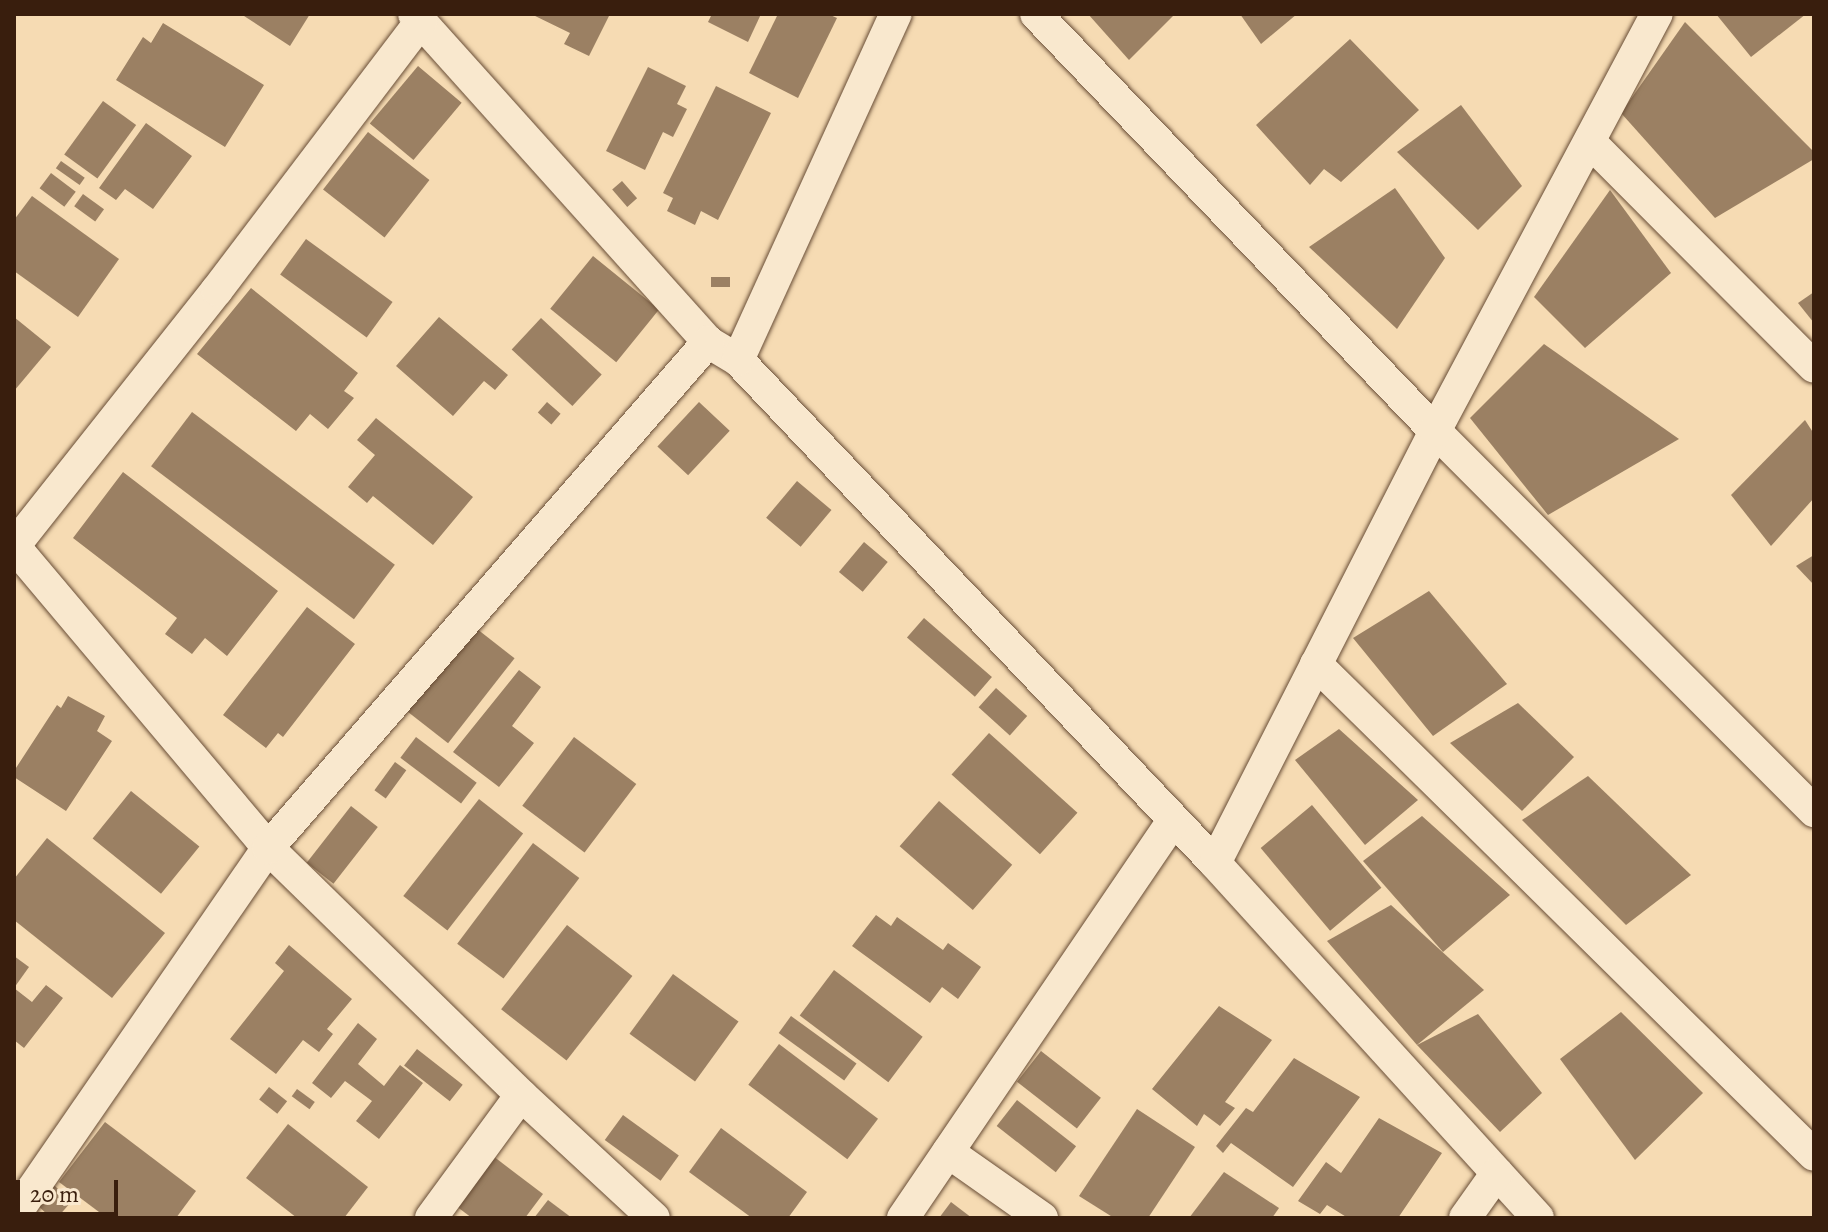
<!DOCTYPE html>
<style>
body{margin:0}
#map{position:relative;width:1828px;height:1232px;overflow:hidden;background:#f6dbb3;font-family:Alegreya,serif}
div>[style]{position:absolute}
.building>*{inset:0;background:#9b8063;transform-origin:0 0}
.roads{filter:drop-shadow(0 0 2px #684d36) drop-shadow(0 0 2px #684d36)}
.street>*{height:32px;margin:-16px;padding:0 16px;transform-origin:16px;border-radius:16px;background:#f9e8ce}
span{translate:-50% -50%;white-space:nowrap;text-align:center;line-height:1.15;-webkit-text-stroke:8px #f9e8ce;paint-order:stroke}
.frame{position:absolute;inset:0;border:16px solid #391e0d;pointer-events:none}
.scale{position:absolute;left:16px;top:1180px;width:102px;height:36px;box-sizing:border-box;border:4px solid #391e0d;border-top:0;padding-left:10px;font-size:24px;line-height:28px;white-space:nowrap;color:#391e0d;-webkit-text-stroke:6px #f9e8ce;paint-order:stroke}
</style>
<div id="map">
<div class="building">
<i style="clip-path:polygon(241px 14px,310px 14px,290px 46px)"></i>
<i style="clip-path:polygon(531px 14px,610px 14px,589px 56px,564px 44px,570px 33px)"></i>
<i style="clip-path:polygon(712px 14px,761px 14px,748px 42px,708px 22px)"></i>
<i style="clip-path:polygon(778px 14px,828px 14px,837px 18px,798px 98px,749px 73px)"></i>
<i style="clip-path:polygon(1088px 14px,1175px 14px,1129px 60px)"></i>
<i style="clip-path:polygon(1240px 14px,1297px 14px,1261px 44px)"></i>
<i style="clip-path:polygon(1716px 14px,1806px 14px,1751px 57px)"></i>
<i style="clip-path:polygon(1685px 22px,1814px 152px,1814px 159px,1715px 218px,1621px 113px)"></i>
<i style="clip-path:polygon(163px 23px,264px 85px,225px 147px,116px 80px,143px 37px,151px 43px)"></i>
<i style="clip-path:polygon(1350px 39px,1419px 110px,1341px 182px,1324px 169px,1310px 185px,1256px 125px)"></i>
<i style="left:418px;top:66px;width:57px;height:75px;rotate:40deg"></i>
<i style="clip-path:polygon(648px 67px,686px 86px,677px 104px,687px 109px,673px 137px,663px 132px,645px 170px,606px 151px)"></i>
<i style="clip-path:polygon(716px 86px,771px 113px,718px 220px,701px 211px,695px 225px,667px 211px,673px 198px,663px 193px)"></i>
<i style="left:103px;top:101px;width:41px;height:66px;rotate:36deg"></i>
<i style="clip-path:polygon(1461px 105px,1522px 186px,1478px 230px,1397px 152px)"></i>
<i style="clip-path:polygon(146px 123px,192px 156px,153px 209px,125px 189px,116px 200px,99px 188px)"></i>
<i style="left:368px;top:132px;width:78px;height:73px;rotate:38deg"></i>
<i style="left:61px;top:161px;width:29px;height:9px;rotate:35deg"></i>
<i style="left:51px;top:173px;width:31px;height:19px;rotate:37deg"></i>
<i style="left:622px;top:181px;width:23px;height:13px;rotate:49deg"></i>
<i style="clip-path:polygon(1395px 188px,1445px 258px,1397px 329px,1309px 247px)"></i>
<i style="clip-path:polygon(1610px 190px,1671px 273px,1585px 348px,1534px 297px)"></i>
<i style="left:83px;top:194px;width:26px;height:15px;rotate:36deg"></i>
<i style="clip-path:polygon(32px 196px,119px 259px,78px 317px,14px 271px,14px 220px)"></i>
<i style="left:306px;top:239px;width:107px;height:44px;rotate:36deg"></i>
<i style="left:593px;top:256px;width:85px;height:68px;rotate:39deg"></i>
<i style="left:711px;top:277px;width:19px;height:10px"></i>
<i style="clip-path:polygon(251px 288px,358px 373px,344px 391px,354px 398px,328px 429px,310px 414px,296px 431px,197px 354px)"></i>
<i style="clip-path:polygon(1814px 292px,1814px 323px,1798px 303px)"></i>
<i style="clip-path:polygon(14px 317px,51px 347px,14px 391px)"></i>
<i style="clip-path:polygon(439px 317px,508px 375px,495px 390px,484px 381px,453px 416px,396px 366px)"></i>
<i style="left:541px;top:318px;width:83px;height:43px;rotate:43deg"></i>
<i style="clip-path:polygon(1544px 344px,1679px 439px,1548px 515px,1470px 418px)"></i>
<i style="left:547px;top:402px;width:18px;height:14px;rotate:41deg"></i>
<i style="left:699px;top:402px;width:42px;height:61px;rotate:43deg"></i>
<i style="left:192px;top:412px;width:254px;height:68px;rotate:37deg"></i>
<i style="clip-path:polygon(376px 418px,473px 497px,433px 545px,373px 496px,367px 503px,348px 487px,375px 455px,357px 440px)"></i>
<i style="clip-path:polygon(1805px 420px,1814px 434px,1814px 498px,1771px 546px,1731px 495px)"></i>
<i style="clip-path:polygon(123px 472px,278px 591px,227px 656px,205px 638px,192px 654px,165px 634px,177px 618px,73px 538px)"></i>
<i style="left:797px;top:481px;width:45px;height:48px;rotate:40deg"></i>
<i style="left:864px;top:542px;width:31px;height:39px;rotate:40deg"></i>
<i style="clip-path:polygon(1814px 555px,1814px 585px,1796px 566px)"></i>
<i style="clip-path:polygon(1429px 591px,1507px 684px,1433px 736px,1353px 638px)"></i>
<i style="clip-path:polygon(307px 607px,355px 644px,283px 737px,278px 733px,266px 748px,223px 715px)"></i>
<i style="left:924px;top:618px;width:90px;height:26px;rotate:41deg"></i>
<i style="left:472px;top:625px;width:54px;height:108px;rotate:38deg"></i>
<i style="clip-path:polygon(519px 670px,541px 687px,512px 726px,534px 743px,499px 787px,453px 752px)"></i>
<i style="left:996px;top:688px;width:42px;height:26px;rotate:42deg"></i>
<i style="clip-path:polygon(68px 696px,105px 716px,97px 731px,112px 741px,66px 811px,14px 777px,14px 771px,57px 705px,61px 708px)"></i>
<i style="clip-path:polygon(1518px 703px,1574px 757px,1522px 811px,1450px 743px)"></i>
<i style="clip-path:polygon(1339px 729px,1418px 800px,1365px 845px,1295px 760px)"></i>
<i style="left:989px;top:733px;width:119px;height:56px;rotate:42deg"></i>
<i style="left:416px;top:737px;width:76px;height:26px;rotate:37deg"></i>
<i style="left:574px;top:737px;width:78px;height:86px;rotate:37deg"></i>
<i style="left:395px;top:762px;width:14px;height:35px;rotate:36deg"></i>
<i style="clip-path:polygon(1588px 776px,1691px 875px,1626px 925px,1522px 820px)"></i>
<i style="left:131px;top:791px;width:88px;height:61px;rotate:39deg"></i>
<i style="left:479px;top:799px;width:56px;height:123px;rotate:38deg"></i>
<i style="left:939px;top:801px;width:97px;height:60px;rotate:41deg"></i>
<i style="left:1312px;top:805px;width:108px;height:67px;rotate:50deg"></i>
<i style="left:351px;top:806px;width:34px;height:72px;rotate:38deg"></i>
<i style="clip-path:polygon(1422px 816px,1510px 895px,1443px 952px,1363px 861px)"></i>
<i style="clip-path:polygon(47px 838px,165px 933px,112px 998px,14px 920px,14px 879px)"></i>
<i style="left:533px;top:843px;width:58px;height:126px;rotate:37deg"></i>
<i style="clip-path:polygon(1391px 905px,1484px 990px,1417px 1045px,1327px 941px)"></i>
<i style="clip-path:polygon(876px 915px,891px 926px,897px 917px,943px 950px,948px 943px,981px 967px,958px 999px,942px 987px,930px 1003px,852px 946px)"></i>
<i style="left:567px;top:925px;width:83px;height:107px;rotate:38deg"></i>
<i style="clip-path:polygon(289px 945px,352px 999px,327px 1029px,333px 1034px,319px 1052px,303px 1040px,276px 1074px,230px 1039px,284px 971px,275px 963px)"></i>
<i style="clip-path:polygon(14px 956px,29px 967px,14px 988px)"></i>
<i style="left:834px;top:970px;width:111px;height:57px;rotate:37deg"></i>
<i style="left:673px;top:974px;width:81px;height:74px;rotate:36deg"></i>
<i style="clip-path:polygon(46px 985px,63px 998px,24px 1048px,14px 1040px,14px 988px,32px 1002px)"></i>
<i style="clip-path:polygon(1219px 1006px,1272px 1040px,1225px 1102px,1235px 1108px,1220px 1126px,1204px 1114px,1197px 1126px,1152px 1089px)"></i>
<i style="clip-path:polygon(1621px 1012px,1703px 1093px,1635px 1160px,1560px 1059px)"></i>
<i style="clip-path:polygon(1478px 1014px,1542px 1093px,1500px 1132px,1417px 1045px)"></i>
<i style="left:791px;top:1016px;width:81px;height:21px;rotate:36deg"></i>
<i style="clip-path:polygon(358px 1023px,377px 1039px,358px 1064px,384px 1086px,400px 1065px,423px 1083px,379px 1139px,356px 1121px,372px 1101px,345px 1081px,331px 1098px,312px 1083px)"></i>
<i style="left:779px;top:1044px;width:124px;height:51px;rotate:37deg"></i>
<i style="left:417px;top:1049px;width:58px;height:21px;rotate:38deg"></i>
<i style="left:1041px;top:1051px;width:76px;height:39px;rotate:38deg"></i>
<i style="clip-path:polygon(1294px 1058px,1360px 1097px,1293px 1187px,1231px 1143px,1223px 1153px,1216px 1146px,1246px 1108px,1253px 1112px)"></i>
<i style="left:269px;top:1087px;width:23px;height:16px;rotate:38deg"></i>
<i style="left:297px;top:1089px;width:22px;height:9px;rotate:36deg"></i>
<i style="left:1017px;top:1100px;width:75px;height:33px;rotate:38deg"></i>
<i style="clip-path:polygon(1137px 1109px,1195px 1147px,1148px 1218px,1114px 1218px,1079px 1196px)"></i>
<i style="left:623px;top:1115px;width:69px;height:31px;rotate:36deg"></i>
<i style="clip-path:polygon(1379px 1118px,1442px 1153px,1398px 1218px,1348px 1218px,1327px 1205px,1320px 1214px,1298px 1201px,1326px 1162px,1341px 1173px)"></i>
<i style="clip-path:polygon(105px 1122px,196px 1191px,176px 1218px,107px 1218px,59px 1182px)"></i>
<i style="clip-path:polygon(288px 1124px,368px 1187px,344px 1218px,297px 1218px,246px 1178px)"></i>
<i style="clip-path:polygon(721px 1128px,807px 1192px,788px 1218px,752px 1218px,689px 1172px)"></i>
<i style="clip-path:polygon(493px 1156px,543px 1194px,525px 1218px,472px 1218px,456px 1206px)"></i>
<i style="clip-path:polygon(1224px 1172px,1279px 1208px,1272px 1218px,1189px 1218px)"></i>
<i style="clip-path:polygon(52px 1183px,71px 1202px,57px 1218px,51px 1218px,34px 1202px)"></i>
<i style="clip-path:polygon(548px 1200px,572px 1218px,534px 1218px)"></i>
<i style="clip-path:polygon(951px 1202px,972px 1218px,939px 1218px)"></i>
</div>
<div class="roads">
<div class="street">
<i style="left:414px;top:14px;width:440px;rotate:48.1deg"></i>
<i style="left:708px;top:342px;width:35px;rotate:31deg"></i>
<i style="left:738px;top:360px;width:693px;rotate:46.52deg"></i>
<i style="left:1215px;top:863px;width:480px;rotate:47.7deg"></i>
<i style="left:1036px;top:14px;width:577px;rotate:46.26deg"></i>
<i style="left:1435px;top:431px;width:537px;rotate:45.08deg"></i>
<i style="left:1590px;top:142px;width:317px;rotate:45.1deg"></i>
<i style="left:738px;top:360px;width:380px;rotate:-65.5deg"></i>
<i style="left:14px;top:546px;width:395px;rotate:49.9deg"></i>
<i style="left:268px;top:848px;width:354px;rotate:44.3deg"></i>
<i style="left:521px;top:1095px;width:181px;rotate:42.8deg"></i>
<i style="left:14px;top:546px;width:327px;rotate:-51.6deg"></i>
<i style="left:217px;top:290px;width:338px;rotate:-52.8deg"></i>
<i style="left:1316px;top:664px;width:699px;rotate:44.59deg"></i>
<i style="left:1215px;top:863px;width:485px;rotate:-63deg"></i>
<i style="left:1435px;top:431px;width:472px;rotate:-62deg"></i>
<i style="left:948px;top:1152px;width:115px;rotate:35.1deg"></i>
<i style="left:14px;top:1216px;width:447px;rotate:-55.4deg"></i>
<i style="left:268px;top:848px;width:671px;rotate:-48.99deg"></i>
<i style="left:431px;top:1218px;width:152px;rotate:-53.8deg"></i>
<i style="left:903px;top:1218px;width:480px;rotate:-55.8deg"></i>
<i style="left:1465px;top:1218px;width:55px;rotate:-54.6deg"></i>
</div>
</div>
<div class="frame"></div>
<div class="scale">20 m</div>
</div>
